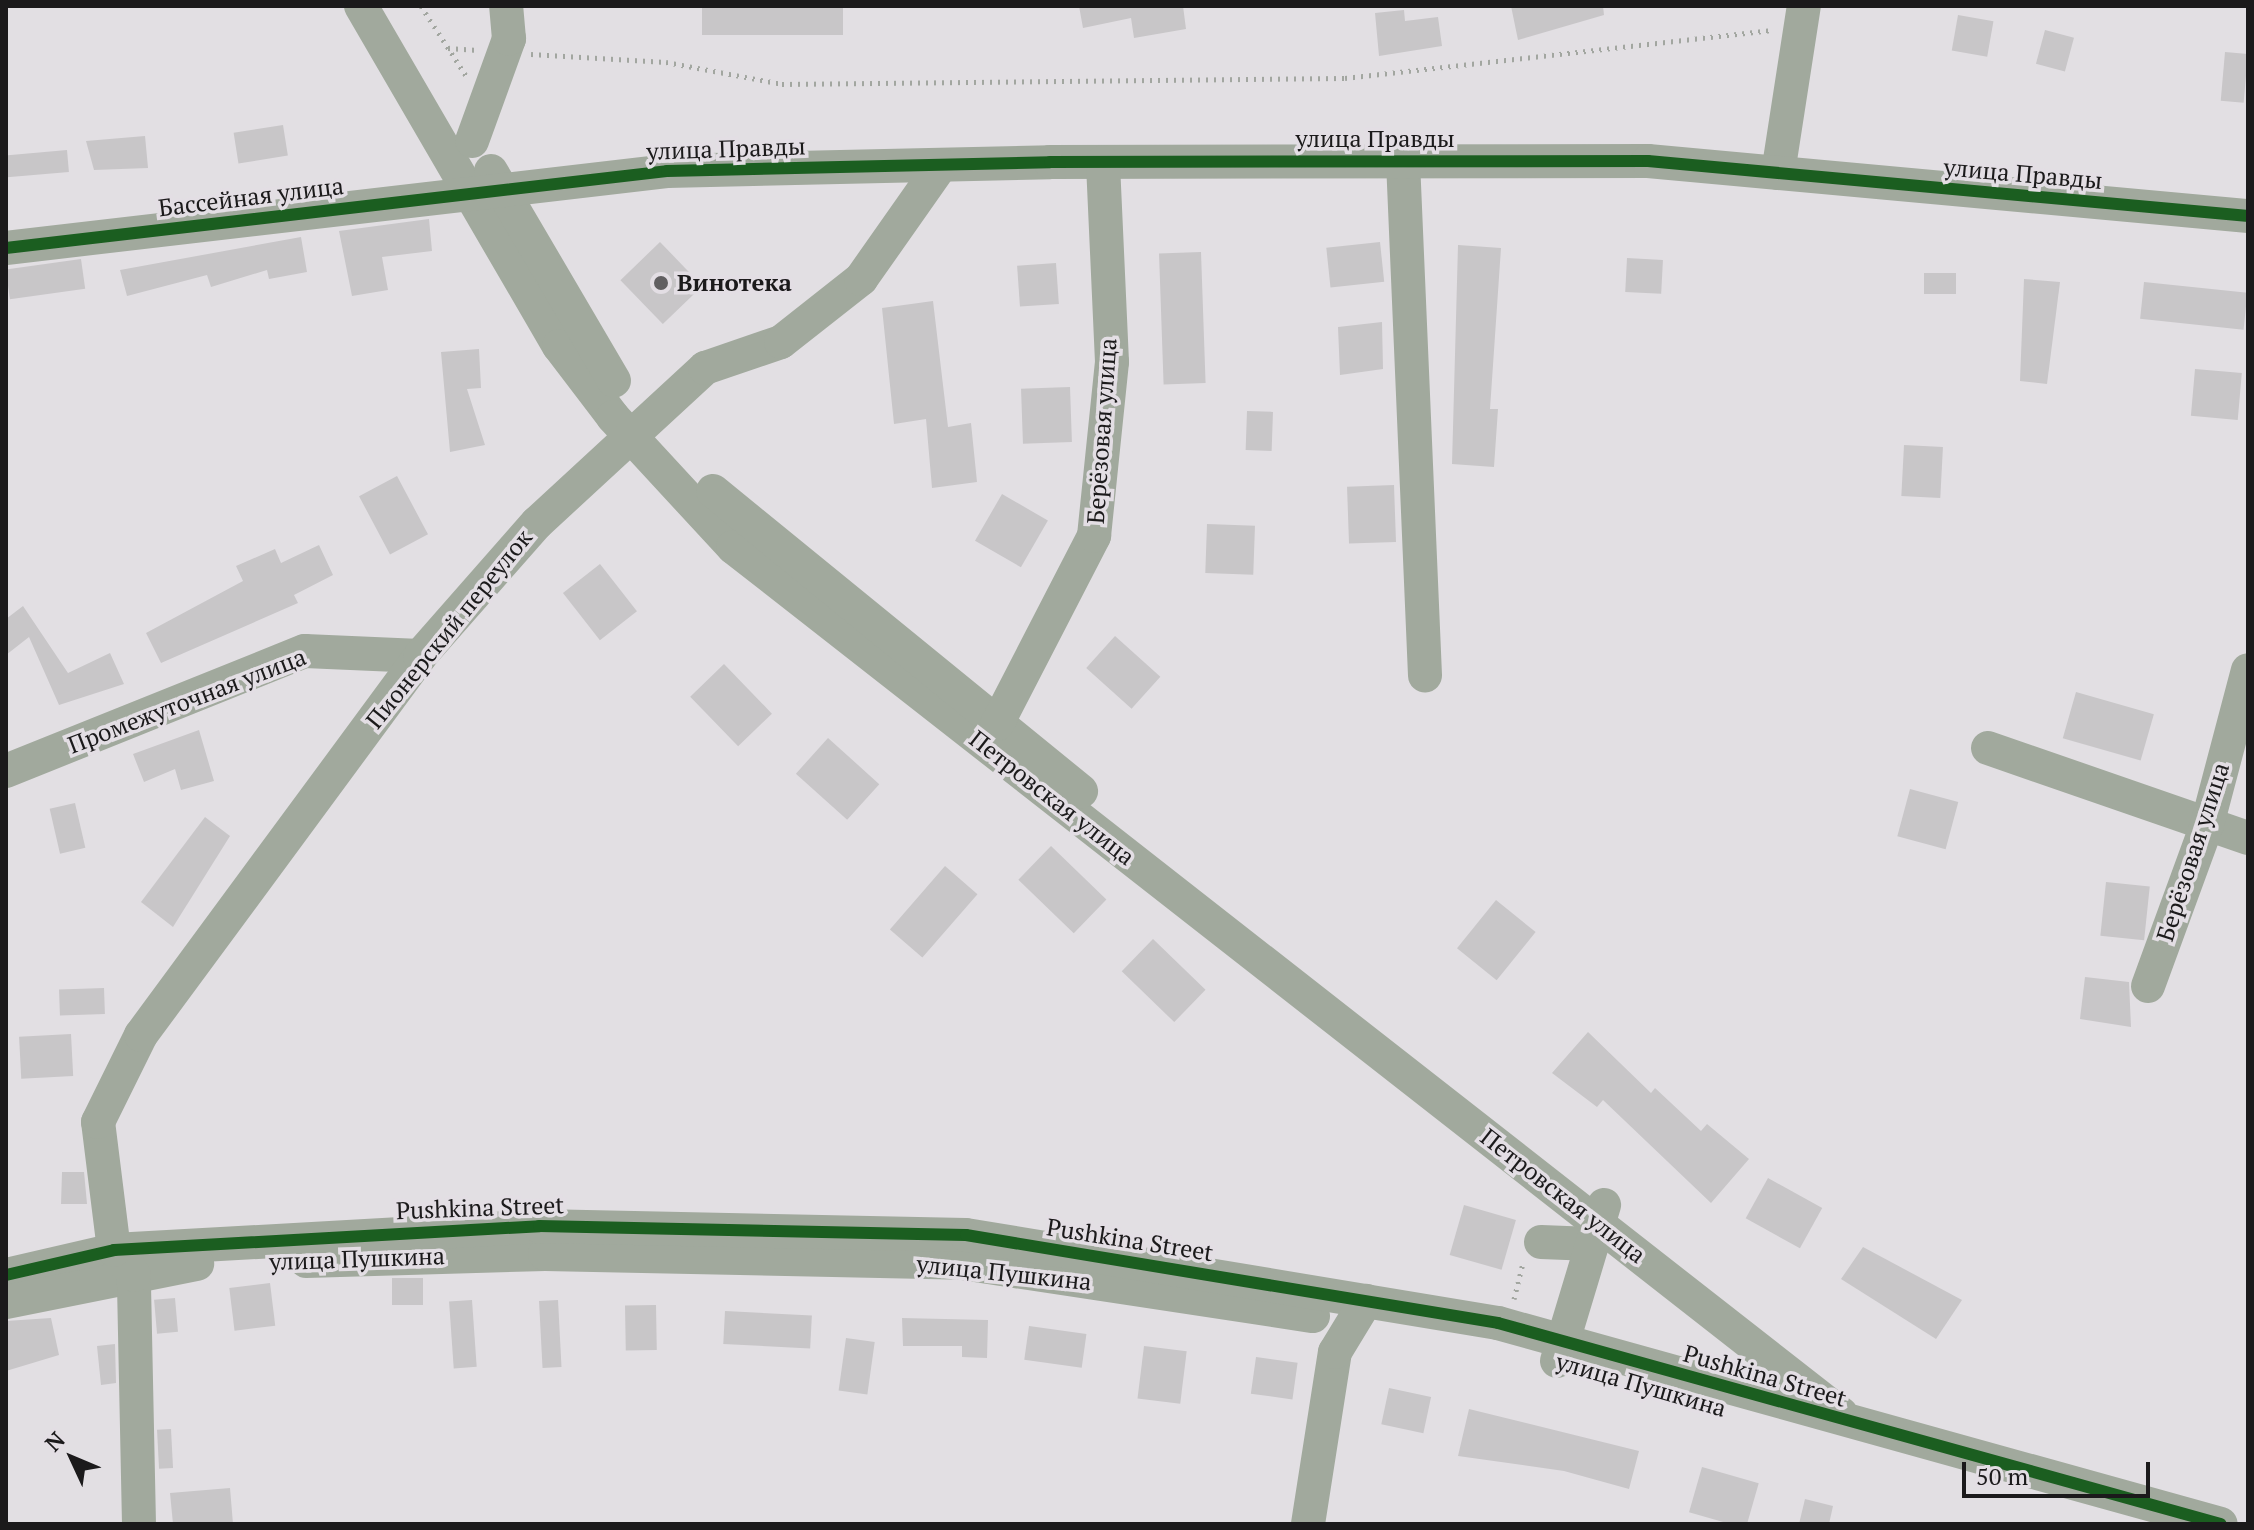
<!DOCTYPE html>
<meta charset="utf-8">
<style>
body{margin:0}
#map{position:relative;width:2254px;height:1530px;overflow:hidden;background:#e2dfe3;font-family:"PT Serif",serif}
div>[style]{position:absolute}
.building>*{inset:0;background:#c8c6c8;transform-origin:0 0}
.path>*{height:5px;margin-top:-2.5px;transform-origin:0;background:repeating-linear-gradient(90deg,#a2a6a0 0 2px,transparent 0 8px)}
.minor>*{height:34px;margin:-17px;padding:0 17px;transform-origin:17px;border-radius:17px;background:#a1a99d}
.cycleway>*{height:12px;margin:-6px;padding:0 6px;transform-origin:6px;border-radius:6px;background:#1b5e20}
.dots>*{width:22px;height:22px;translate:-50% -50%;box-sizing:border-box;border:4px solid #e3dee4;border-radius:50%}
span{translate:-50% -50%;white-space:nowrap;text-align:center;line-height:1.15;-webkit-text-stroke:7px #e3dee4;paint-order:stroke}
.street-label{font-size:24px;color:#1b1a1b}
.poi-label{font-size:24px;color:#1b1a1b;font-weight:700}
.left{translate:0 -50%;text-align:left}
.frame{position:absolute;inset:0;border:8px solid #1b1a1b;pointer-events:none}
.north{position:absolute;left:32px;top:1418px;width:80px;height:80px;-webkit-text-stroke:6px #e3dee4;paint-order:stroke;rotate:314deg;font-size:22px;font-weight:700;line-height:32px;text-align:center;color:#1b1a1b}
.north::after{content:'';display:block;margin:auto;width:28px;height:36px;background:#1b1a1b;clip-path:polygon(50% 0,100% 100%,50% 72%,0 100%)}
.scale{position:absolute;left:1962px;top:1462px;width:188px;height:36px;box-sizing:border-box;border:4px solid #1b1a1b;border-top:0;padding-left:10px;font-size:24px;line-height:28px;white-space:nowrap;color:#1b1a1b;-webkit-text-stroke:6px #e3dee4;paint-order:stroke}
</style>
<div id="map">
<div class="building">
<i style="left:702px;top:6px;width:141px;height:29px"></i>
<i style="clip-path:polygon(1079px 6px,1183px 6px,1186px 29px,1134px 38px,1131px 18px,1083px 28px)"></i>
<i style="clip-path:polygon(1511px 6px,1603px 6px,1604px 15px,1518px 40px)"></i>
<i style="clip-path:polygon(1404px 10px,1405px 21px,1438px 17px,1442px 46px,1379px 56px,1375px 13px)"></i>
<i style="left:1958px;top:15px;width:36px;height:36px;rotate:10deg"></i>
<i style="left:2045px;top:30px;width:30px;height:35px;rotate:15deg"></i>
<i style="left:2225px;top:52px;width:23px;height:49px;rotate:5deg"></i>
<i style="left:283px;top:125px;width:31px;height:50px;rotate:81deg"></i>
<i style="clip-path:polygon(145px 136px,148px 168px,94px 170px,86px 141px)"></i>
<i style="left:67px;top:150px;width:22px;height:62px;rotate:85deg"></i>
<i style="clip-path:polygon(429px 219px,432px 251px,382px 257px,388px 290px,352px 296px,339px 231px)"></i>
<i style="clip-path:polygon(301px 237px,307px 272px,269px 279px,267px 270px,211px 287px,207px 275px,127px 296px,120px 270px)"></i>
<i style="left:660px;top:242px;width:61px;height:55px;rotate:46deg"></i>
<i style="left:1380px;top:242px;width:40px;height:54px;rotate:84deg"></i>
<i style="clip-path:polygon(1458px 245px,1501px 248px,1490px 409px,1498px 409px,1494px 467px,1452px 464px)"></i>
<i style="left:1201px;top:252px;width:131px;height:42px;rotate:88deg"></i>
<i style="left:1627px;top:258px;width:36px;height:34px;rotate:3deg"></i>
<i style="left:81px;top:259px;width:30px;height:76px;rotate:82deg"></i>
<i style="left:1056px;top:263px;width:41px;height:39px;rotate:86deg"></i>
<i style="left:1924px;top:273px;width:32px;height:21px"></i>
<i style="clip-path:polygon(2024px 279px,2060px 282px,2047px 384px,2020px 381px)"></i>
<i style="left:2144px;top:282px;width:104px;height:37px;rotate:6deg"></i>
<i style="clip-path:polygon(933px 301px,948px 427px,971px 423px,977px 482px,932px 488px,926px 419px,894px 424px,882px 308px)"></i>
<i style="clip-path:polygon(1382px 322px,1383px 369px,1340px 375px,1338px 327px)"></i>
<i style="clip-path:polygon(479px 349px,481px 388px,467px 389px,485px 445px,450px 452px,441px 352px)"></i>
<i style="left:2195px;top:369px;width:47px;height:47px;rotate:5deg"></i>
<i style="left:1070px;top:387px;width:55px;height:49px;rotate:88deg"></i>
<i style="left:1247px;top:411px;width:26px;height:39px;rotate:2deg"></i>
<i style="left:1904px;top:445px;width:39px;height:51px;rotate:3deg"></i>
<i style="left:397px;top:476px;width:66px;height:43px;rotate:62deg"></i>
<i style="left:1394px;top:485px;width:57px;height:47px;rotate:88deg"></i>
<i style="left:1002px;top:494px;width:53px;height:54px;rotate:30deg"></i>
<i style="left:1207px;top:524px;width:48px;height:49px;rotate:2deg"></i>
<i style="clip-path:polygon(319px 545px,333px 575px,294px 595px,298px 603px,161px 663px,146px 633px,243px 581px,236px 566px,275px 549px,281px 563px)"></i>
<i style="left:600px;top:564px;width:60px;height:47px;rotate:52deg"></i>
<i style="clip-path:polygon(23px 606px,68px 673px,110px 653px,124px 684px,59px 705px,29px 637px,6px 655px,6px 619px)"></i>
<i style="left:1115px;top:636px;width:61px;height:43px;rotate:42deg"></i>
<i style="left:724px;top:664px;width:69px;height:47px;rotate:46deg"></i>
<i style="left:2076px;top:692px;width:81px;height:48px;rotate:16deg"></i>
<i style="clip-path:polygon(199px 730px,214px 781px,181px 790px,175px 769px,144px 782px,133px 754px)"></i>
<i style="left:828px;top:738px;width:69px;height:48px;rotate:42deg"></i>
<i style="left:1910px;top:789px;width:50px;height:49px;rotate:15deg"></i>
<i style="left:75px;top:803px;width:46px;height:26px;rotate:77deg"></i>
<i style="clip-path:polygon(205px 817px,230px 836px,173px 927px,141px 902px)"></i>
<i style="left:1051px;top:846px;width:77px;height:47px;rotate:44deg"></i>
<i style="left:945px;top:866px;width:43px;height:84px;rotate:41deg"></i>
<i style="left:2106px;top:882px;width:44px;height:54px;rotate:6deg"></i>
<i style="left:1496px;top:900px;width:51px;height:62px;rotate:39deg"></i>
<i style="left:1153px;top:939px;width:73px;height:45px;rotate:44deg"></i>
<i style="clip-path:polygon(2085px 977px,2129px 982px,2131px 1027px,2080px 1019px)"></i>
<i style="left:104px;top:988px;width:26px;height:45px;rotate:88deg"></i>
<i style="clip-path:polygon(1588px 1032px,1651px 1093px,1655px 1088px,1701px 1131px,1707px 1124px,1749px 1159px,1711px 1203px,1603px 1100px,1597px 1107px,1552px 1073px)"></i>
<i style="left:71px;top:1034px;width:42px;height:52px;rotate:87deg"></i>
<i style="clip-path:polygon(62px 1172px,84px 1172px,87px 1204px,61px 1204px)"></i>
<i style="left:1768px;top:1178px;width:62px;height:46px;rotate:29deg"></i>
<i style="left:1464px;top:1205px;width:54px;height:52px;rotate:16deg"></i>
<i style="clip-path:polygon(1863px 1247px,1962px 1300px,1936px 1339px,1841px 1279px)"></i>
<i style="left:392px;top:1278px;width:31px;height:27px"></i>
<i style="left:270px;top:1283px;width:43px;height:41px;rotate:83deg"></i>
<i style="left:175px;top:1298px;width:34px;height:21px;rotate:85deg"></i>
<i style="left:472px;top:1300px;width:67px;height:23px;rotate:86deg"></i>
<i style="left:558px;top:1300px;width:67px;height:19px;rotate:87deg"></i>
<i style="left:656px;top:1305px;width:45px;height:31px;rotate:89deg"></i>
<i style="left:725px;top:1311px;width:87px;height:33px;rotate:3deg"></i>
<i style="clip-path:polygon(51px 1318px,59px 1355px,6px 1371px,6px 1321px)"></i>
<i style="clip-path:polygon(902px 1318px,988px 1320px,987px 1358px,962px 1357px,962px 1346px,903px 1346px)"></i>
<i style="left:1029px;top:1326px;width:58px;height:34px;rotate:8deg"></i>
<i style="left:846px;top:1338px;width:29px;height:53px;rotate:8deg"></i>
<i style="clip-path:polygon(115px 1344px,116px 1383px,101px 1385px,97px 1346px)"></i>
<i style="left:1144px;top:1346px;width:43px;height:53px;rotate:7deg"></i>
<i style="left:1256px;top:1357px;width:42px;height:37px;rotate:8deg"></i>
<i style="left:1389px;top:1388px;width:43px;height:37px;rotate:12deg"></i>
<i style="clip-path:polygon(1469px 1409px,1639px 1451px,1629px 1489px,1564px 1471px,1458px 1456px)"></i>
<i style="left:171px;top:1429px;width:39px;height:14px;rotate:87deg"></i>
<i style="left:1702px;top:1467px;width:59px;height:47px;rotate:16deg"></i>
<i style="clip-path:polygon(230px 1488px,233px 1524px,173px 1524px,170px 1493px)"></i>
<i style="clip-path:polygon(1805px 1499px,1833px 1506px,1829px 1524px,1799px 1524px)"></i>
</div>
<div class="path">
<i style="left:421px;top:6px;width:85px;rotate:57.1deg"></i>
<i style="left:448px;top:48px;width:30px;rotate:4deg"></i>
<i style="left:531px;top:54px;width:135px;rotate:3.4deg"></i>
<i style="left:666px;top:62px;width:118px;rotate:10.7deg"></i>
<i style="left:782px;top:84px;width:563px;rotate:-0.61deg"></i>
<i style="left:1345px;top:78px;width:430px;rotate:-6.4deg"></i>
<i style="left:1514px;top:1299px;width:38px;rotate:-76deg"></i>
</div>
<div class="minor">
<i style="left:361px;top:6px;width:393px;rotate:59.8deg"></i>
<i style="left:559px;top:346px;width:89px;rotate:52.7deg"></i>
<i style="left:613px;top:417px;width:177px;rotate:47.3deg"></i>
<i style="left:733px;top:547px;width:1407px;rotate:38.04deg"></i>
<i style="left:472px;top:141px;width:109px;rotate:-70.1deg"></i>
<i style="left:509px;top:39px;width:33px;rotate:-95deg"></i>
<i style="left:1403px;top:161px;width:515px;rotate:87.55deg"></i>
<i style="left:491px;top:171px;width:243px;rotate:59.6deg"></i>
<i style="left:1778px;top:173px;width:169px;rotate:-81.2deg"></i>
<i style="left:6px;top:248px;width:665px;rotate:-6.64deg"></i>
<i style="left:667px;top:171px;width:383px;rotate:-1.3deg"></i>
<i style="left:1050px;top:162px;width:598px;rotate:-0.1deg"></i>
<i style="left:1648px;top:161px;width:603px;rotate:5.24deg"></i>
<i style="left:713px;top:491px;width:475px;rotate:39.2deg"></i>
<i style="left:997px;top:724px;width:212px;rotate:-62.7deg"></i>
<i style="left:1094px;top:536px;width:175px;rotate:-84.1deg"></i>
<i style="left:1112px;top:362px;width:200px;rotate:-92.6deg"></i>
<i style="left:1988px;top:748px;width:275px;rotate:19.1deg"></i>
<i style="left:6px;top:771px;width:322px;rotate:-21.9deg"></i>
<i style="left:305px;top:651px;width:115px;rotate:2.5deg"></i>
<i style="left:2148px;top:986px;width:171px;rotate:-69.9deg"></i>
<i style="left:2207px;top:825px;width:160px;rotate:-75.2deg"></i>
<i style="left:1541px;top:1242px;width:51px;rotate:2.2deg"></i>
<i style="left:306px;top:1261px;width:239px;rotate:-1.7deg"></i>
<i style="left:545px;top:1254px;width:417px;rotate:1.2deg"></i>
<i style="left:962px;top:1263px;width:355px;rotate:8.6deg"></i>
<i style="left:6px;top:1275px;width:111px;rotate:-13deg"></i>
<i style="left:114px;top:1250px;width:426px;rotate:-3.2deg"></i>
<i style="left:539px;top:1226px;width:427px;rotate:1.2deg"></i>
<i style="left:966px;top:1235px;width:539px;rotate:9.39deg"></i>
<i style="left:1498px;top:1323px;width:750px;rotate:15.54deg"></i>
<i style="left:6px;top:1302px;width:195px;rotate:-11.3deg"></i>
<i style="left:1557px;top:1361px;width:163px;rotate:-73.2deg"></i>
<i style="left:139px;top:1524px;width:249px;rotate:-91.2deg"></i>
<i style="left:134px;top:1275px;width:32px;rotate:-129deg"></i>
<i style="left:114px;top:1250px;width:129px;rotate:-97.1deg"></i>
<i style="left:98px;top:1122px;width:97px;rotate:-63.7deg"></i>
<i style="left:141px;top:1035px;width:471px;rotate:-53.6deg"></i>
<i style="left:420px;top:656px;width:177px;rotate:-48.7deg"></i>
<i style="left:537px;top:523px;width:229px;rotate:-42.7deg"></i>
<i style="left:705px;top:368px;width:80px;rotate:-18.9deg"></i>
<i style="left:781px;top:342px;width:102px;rotate:-38.2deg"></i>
<i style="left:861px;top:279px;width:139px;rotate:-54.9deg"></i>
<i style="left:1308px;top:1524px;width:174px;rotate:-81.1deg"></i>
<i style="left:1335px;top:1352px;width:60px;rotate:-58.7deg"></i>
</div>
<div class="cycleway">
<i style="left:6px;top:248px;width:665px;rotate:-6.64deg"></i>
<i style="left:667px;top:171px;width:383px;rotate:-1.3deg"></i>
<i style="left:1050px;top:162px;width:598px;rotate:-0.1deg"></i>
<i style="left:1648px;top:161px;width:603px;rotate:5.24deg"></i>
<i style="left:6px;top:1275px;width:111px;rotate:-13deg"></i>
<i style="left:114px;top:1250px;width:426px;rotate:-3.2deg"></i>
<i style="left:539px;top:1226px;width:427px;rotate:1.2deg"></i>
<i style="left:966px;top:1235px;width:539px;rotate:9.39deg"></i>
<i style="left:1498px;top:1323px;width:750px;rotate:15.54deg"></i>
</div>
<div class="dots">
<i style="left:661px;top:283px;background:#615f61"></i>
</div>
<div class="street-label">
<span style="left:1375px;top:139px">улица Правды</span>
<span style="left:726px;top:149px;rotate:-2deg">улица Правды</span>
<span style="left:2023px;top:174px;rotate:5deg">улица Правды</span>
<span style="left:251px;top:197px;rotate:-7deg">Бассейная улица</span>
<span style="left:1102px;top:431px;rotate:-86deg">Берёзовая улица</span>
<span style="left:449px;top:629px;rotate:-51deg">Пионерский переулок</span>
<span style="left:187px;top:701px;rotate:-21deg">Промежуточная улица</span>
<span style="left:1052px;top:798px;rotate:38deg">Петровская улица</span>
<span style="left:2193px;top:852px;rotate:-72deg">Берёзовая улица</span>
<span style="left:1563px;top:1196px;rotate:38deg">Петровская улица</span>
<span style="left:480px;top:1208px;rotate:-2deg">Pushkina Street</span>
<span style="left:1130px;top:1240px;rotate:9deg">Pushkina Street</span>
<span style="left:357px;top:1259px;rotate:-2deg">улица Пушкина</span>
<span style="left:1004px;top:1273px;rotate:6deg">улица Пушкина</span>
<span style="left:1765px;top:1376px;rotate:16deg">Pushkina Street</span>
<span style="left:1641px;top:1385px;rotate:16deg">улица Пушкина</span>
</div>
<div class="poi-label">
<span class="left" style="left:677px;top:283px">Винотека</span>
</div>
<div class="frame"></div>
<div class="north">N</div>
<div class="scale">50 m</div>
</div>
